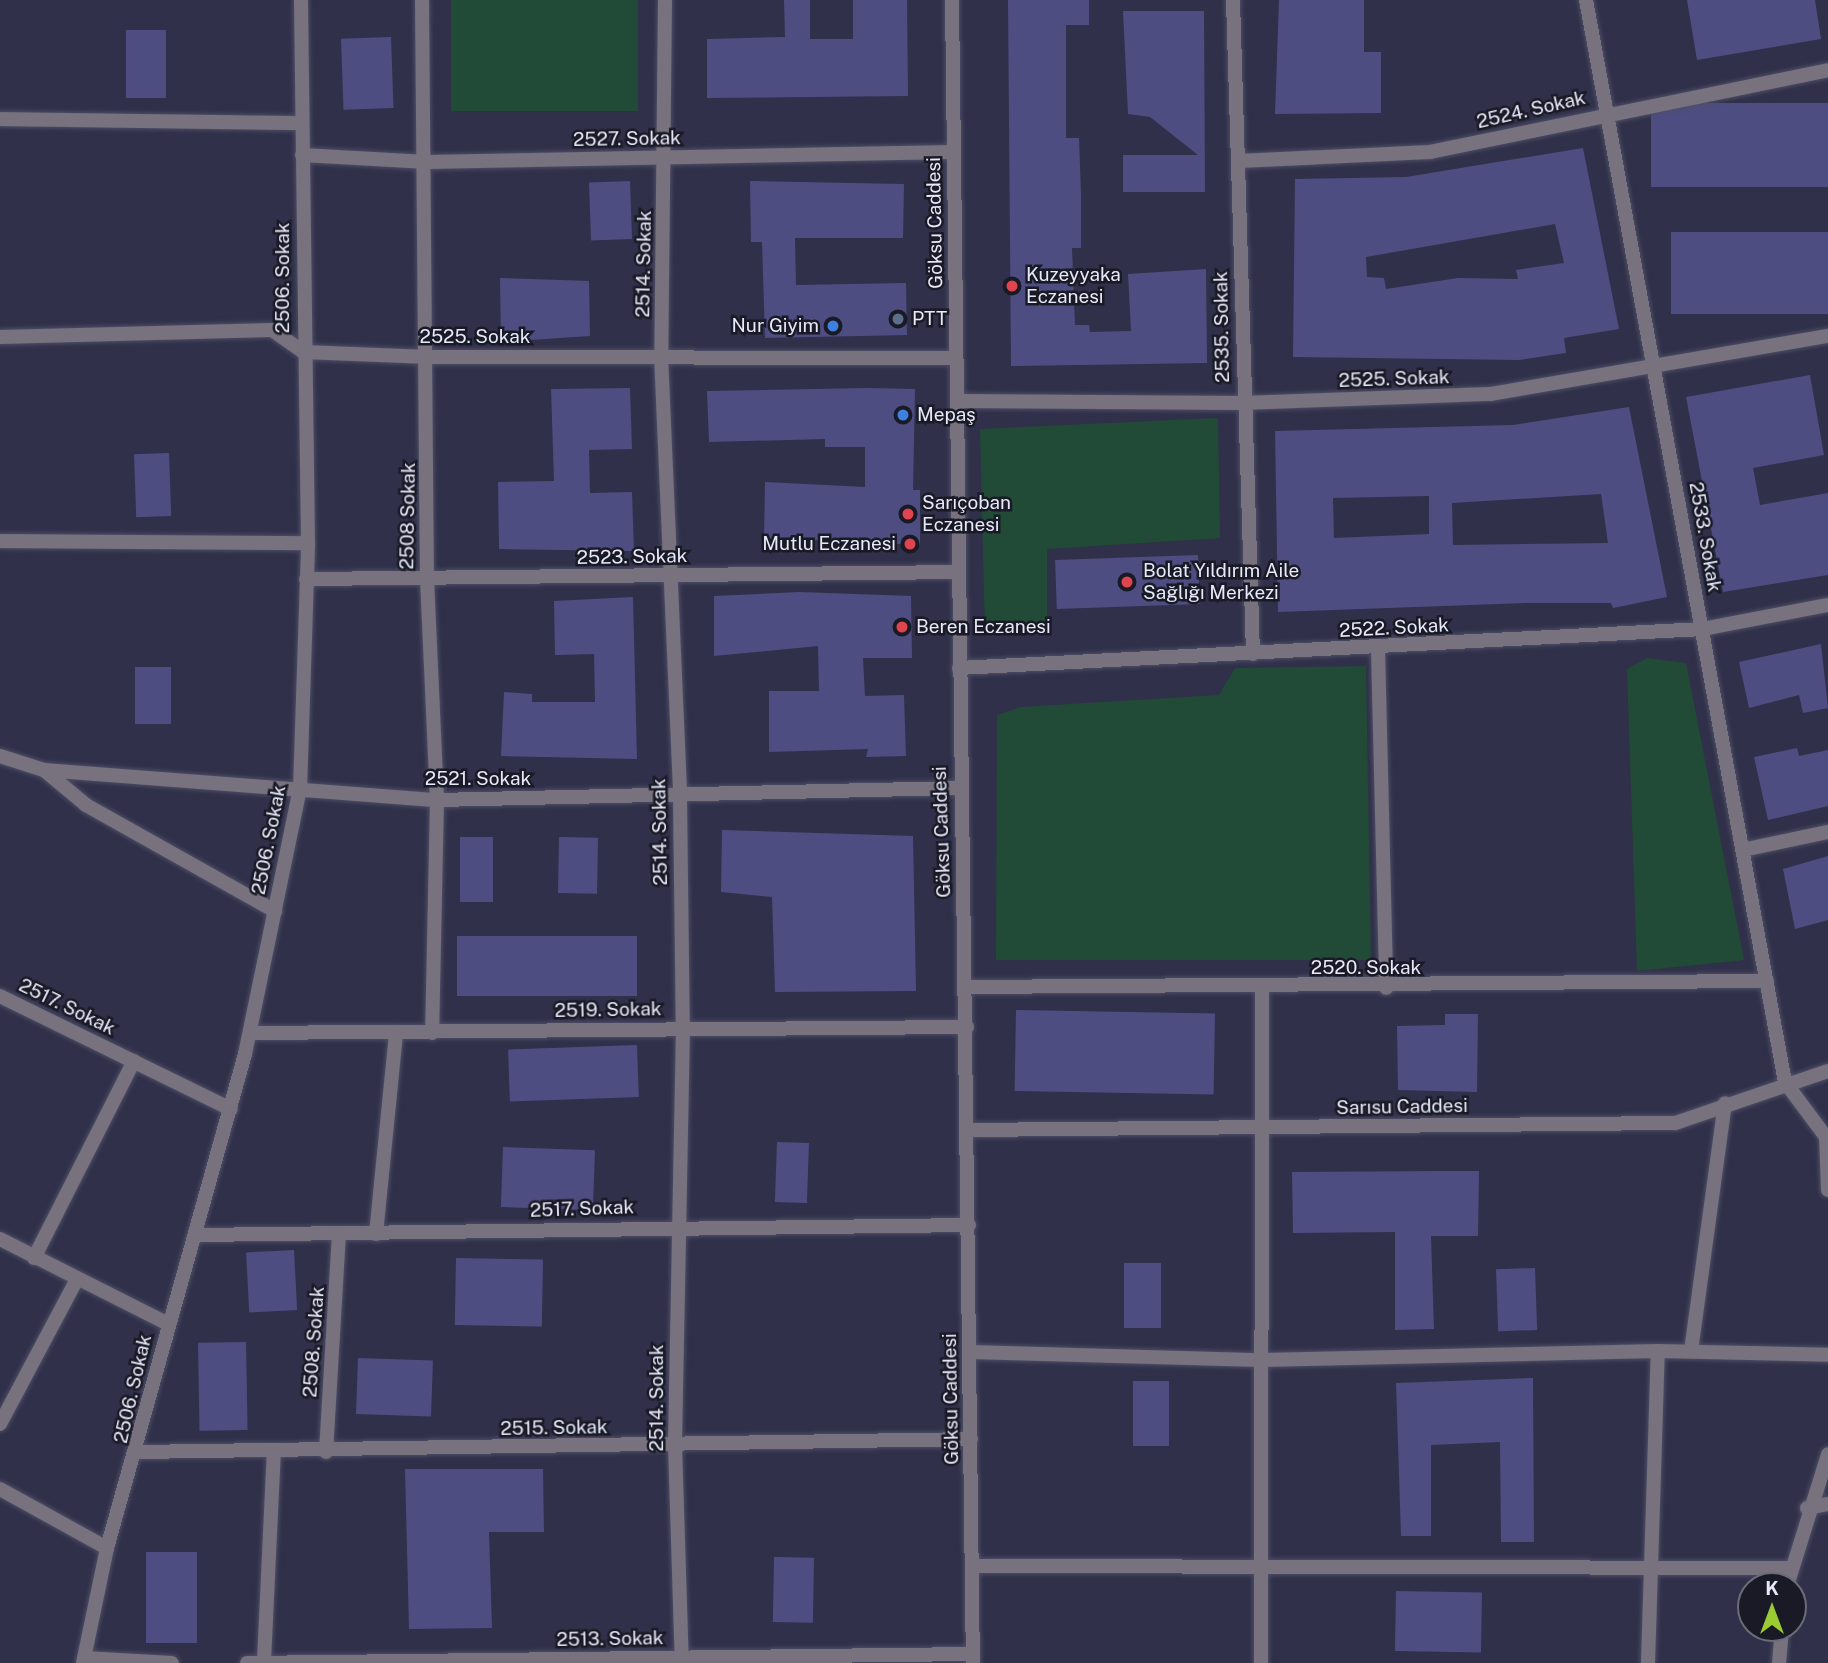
<!DOCTYPE html>
<meta charset="utf-8">
<style>
body{margin:0}
#map{position:relative;width:1828px;height:1663px;overflow:hidden;background:#30304a;font-family:"Public Sans",sans-serif}
div>[style]{position:absolute}
.green>*{inset:0;background:#214b36;transform-origin:0 0}
.building>*{inset:0;background:#4e4d81;transform-origin:0 0}
.roads{filter:drop-shadow(0 0 2px #4d4d66) drop-shadow(0 0 2px #4d4d66)}
.minor>*{height:14px;margin:-7px;padding:0 7px;transform-origin:7px;border-radius:7px;background:#78727e}
.tertiary>*{height:14px;margin:-7px;padding:0 7px;transform-origin:7px;border-radius:7px;background:#78727e}
.dots>*{width:19px;height:19px;translate:-50% -50%;box-sizing:border-box;border:4px solid #191a25;border-radius:50%}
span{translate:-50% -50%;white-space:nowrap;text-align:center;line-height:1.15;-webkit-text-stroke:5px #191a25;paint-order:stroke}
.street-label{font-size:19px;color:#e7e8f9}
.poi-label{font-size:19px;color:#e7e8f9}
.left{translate:0 -50%;text-align:left}
.right{translate:-100% -50%;text-align:right}
.north{position:absolute;left:1737px;top:1572px;width:70px;height:70px;box-sizing:border-box;background:#191a25;border:2px solid #6b6c7a;border-radius:50%;rotate:0deg;font-size:19px;font-weight:700;line-height:28px;text-align:center;color:#e7e8f9}
.north::after{content:'';display:block;margin:auto;width:24px;height:32px;background:#9bcb33;clip-path:polygon(50% 0,100% 100%,50% 72%,0 100%)}
</style>
<div id="map">
<div class="green">
<i style="left:451px;top:0;width:187px;height:111px"></i>
<i style="clip-path:polygon(1218px 418px,1220px 538px,1047px 549px,1047px 628px,985px 634px,980px 429px)"></i>
<i style="clip-path:polygon(1647px 658px,1686px 663px,1744px 960px,1637px 971px,1627px 669px)"></i>
<i style="clip-path:polygon(1366px 666px,1371px 960px,996px 960px,997px 715px,1021px 707px,1219px 695px,1235px 668px)"></i>
</div>
<div class="building">
<i style="clip-path:polygon(784px 0,810px 0,810px 39px,853px 39px,853px 0,907px 0,908px 96px,707px 98px,707px 39px,785px 37px)"></i>
<i style="clip-path:polygon(1008px 0,1089px 0,1089px 25px,1066px 25px,1066px 138px,1079px 138px,1081px 194px,1081px 248px,1072px 248px,1075px 325px,1089px 325px,1090px 332px,1131px 331px,1128px 274px,1206px 269px,1207px 363px,1011px 366px)"></i>
<i style="clip-path:polygon(1279px 0,1364px 0,1364px 52px,1381px 52px,1381px 113px,1275px 114px)"></i>
<i style="clip-path:polygon(1687px 0,1815px 0,1821px 39px,1697px 60px)"></i>
<i style="clip-path:polygon(1123px 11px,1204px 11px,1205px 192px,1123px 192px,1123px 155px,1198px 155px,1150px 117px,1128px 114px)"></i>
<i style="left:126px;top:30px;width:40px;height:68px"></i>
<i style="left:391px;top:37px;width:71px;height:50px;rotate:88deg"></i>
<i style="left:1828px;top:103px;width:84px;height:177px;rotate:90deg"></i>
<i style="clip-path:polygon(evenodd,1583px 148px,1619px 329px,1564px 338px,1566px 353px,1519px 360px,1293px 357px,1295px 179px,1406px 177px,1583px 148px,1555px 224px,1564px 263px,1516px 270px,1518px 279px,1458px 278px,1386px 289px,1384px 278px,1367px 277px,1366px 257px,1555px 224px)"></i>
<i style="left:630px;top:181px;width:58px;height:41px;rotate:88deg"></i>
<i style="clip-path:polygon(750px 181px,904px 184px,903px 238px,795px 238px,796px 285px,906px 283px,907px 335px,765px 338px,762px 242px,751px 242px)"></i>
<i style="left:1828px;top:232px;width:82px;height:157px;rotate:90deg"></i>
<i style="clip-path:polygon(500px 278px,589px 281px,590px 336px,501px 342px)"></i>
<i style="clip-path:polygon(1810px 375px,1824px 455px,1753px 468px,1760px 505px,1828px 493px,1828px 575px,1723px 592px,1686px 397px)"></i>
<i style="clip-path:polygon(630px 388px,632px 449px,589px 450px,590px 493px,632px 492px,634px 551px,499px 549px,498px 482px,554px 481px,551px 389px)"></i>
<i style="clip-path:polygon(866px 388px,915px 389px,913px 490px,920px 490px,920px 545px,764px 538px,765px 482px,865px 487px,865px 447px,825px 447px,825px 439px,709px 442px,707px 391px)"></i>
<i style="clip-path:polygon(evenodd,1629px 407px,1667px 597px,1613px 608px,1611px 603px,1527px 603px,1278px 612px,1275px 431px,1513px 425px,1629px 407px,1601px 494px,1608px 543px,1453px 545px,1452px 503px,1601px 494px,1629px 407px,1429px 496px,1429px 534px,1334px 538px,1333px 498px,1429px 496px)"></i>
<i style="left:169px;top:453px;width:63px;height:35px;rotate:88deg"></i>
<i style="left:1198px;top:555px;width:49px;height:143px;rotate:88deg"></i>
<i style="clip-path:polygon(799px 592px,911px 596px,912px 658px,863px 658px,865px 696px,904px 695px,906px 756px,866px 757px,868px 749px,769px 752px,769px 691px,819px 691px,818px 646px,714px 656px,714px 596px)"></i>
<i style="clip-path:polygon(633px 597px,637px 759px,501px 756px,504px 692px,532px 694px,532px 702px,595px 702px,594px 654px,555px 655px,554px 601px)"></i>
<i style="clip-path:polygon(1821px 644px,1828px 708px,1803px 713px,1799px 695px,1749px 708px,1739px 662px)"></i>
<i style="left:135px;top:667px;width:36px;height:57px"></i>
<i style="clip-path:polygon(1797px 748px,1799px 756px,1828px 750px,1828px 806px,1768px 820px,1754px 757px)"></i>
<i style="clip-path:polygon(722px 830px,913px 836px,916px 991px,775px 992px,772px 897px,721px 892px)"></i>
<i style="left:460px;top:837px;width:33px;height:65px"></i>
<i style="left:559px;top:837px;width:39px;height:56px;rotate:1deg"></i>
<i style="clip-path:polygon(1828px 856px,1828px 920px,1795px 929px,1783px 869px)"></i>
<i style="left:637px;top:936px;width:60px;height:180px;rotate:90deg"></i>
<i style="left:1016px;top:1010px;width:199px;height:81px;rotate:1deg"></i>
<i style="clip-path:polygon(1445px 1014px,1478px 1014px,1477px 1092px,1398px 1090px,1397px 1026px,1445px 1025px)"></i>
<i style="left:637px;top:1045px;width:52px;height:129px;rotate:88deg"></i>
<i style="left:777px;top:1142px;width:32px;height:60px;rotate:2deg"></i>
<i style="left:503px;top:1147px;width:92px;height:60px;rotate:2deg"></i>
<i style="clip-path:polygon(1445px 1171px,1479px 1171px,1478px 1236px,1431px 1236px,1434px 1329px,1395px 1330px,1395px 1232px,1293px 1233px,1292px 1172px)"></i>
<i style="left:294px;top:1250px;width:60px;height:48px;rotate:87deg"></i>
<i style="left:456px;top:1258px;width:87px;height:67px;rotate:1deg"></i>
<i style="left:1124px;top:1263px;width:37px;height:65px"></i>
<i style="left:1535px;top:1268px;width:62px;height:39px;rotate:88deg"></i>
<i style="left:246px;top:1342px;width:88px;height:48px;rotate:89deg"></i>
<i style="left:358px;top:1358px;width:75px;height:56px;rotate:2deg"></i>
<i style="clip-path:polygon(1533px 1378px,1534px 1542px,1501px 1542px,1500px 1442px,1431px 1445px,1431px 1536px,1401px 1536px,1396px 1383px)"></i>
<i style="left:1133px;top:1381px;width:36px;height:65px"></i>
<i style="clip-path:polygon(405px 1469px,543px 1469px,544px 1532px,489px 1532px,492px 1628px,409px 1629px)"></i>
<i style="left:146px;top:1552px;width:51px;height:91px"></i>
<i style="left:774px;top:1557px;width:40px;height:65px;rotate:1deg"></i>
<i style="left:1396px;top:1591px;width:86px;height:60px;rotate:1deg"></i>
</div>
<div class="roads">
<div class="minor">
<i style="left:422px;top:0;width:579px;rotate:89.51deg"></i>
<i style="left:427px;top:579px;width:221px;rotate:87.4deg"></i>
<i style="left:437px;top:800px;width:233px;rotate:91.2deg"></i>
<i style="left:665px;top:0;width:355px;rotate:90.6deg"></i>
<i style="left:661px;top:355px;width:442px;rotate:87.5deg"></i>
<i style="left:680px;top:797px;width:230px;rotate:89.3deg"></i>
<i style="left:683px;top:1027px;width:418px;rotate:91.1deg"></i>
<i style="left:675px;top:1445px;width:218px;rotate:88.2deg"></i>
<i style="left:1233px;top:0;width:654px;rotate:88.25deg"></i>
<i style="left:1586px;top:0;width:1100px;rotate:79.58deg"></i>
<i style="left:1785px;top:1082px;width:69px;rotate:53.3deg"></i>
<i style="left:1826px;top:1137px;width:53px;rotate:87.8deg"></i>
<i style="left:0;top:119px;width:301px;rotate:0.8deg"></i>
<i style="left:302px;top:155px;width:125px;rotate:3.2deg"></i>
<i style="left:427px;top:162px;width:527px;rotate:-1.09deg"></i>
<i style="left:1239px;top:161px;width:191px;rotate:-2.7deg"></i>
<i style="left:1430px;top:152px;width:406px;rotate:-11.6deg"></i>
<i style="left:0;top:337px;width:272px;rotate:-1.5deg"></i>
<i style="left:272px;top:330px;width:38px;rotate:35deg"></i>
<i style="left:303px;top:352px;width:126px;rotate:2.3deg"></i>
<i style="left:429px;top:357px;width:527px;rotate:0.11deg"></i>
<i style="left:957px;top:401px;width:285px;rotate:0.4deg"></i>
<i style="left:1242px;top:403px;width:249px;rotate:-2.1deg"></i>
<i style="left:1491px;top:394px;width:342px;rotate:-9.8deg"></i>
<i style="left:0;top:541px;width:308px;rotate:0.4deg"></i>
<i style="left:306px;top:579px;width:653px;rotate:-0.61deg"></i>
<i style="left:1378px;top:649px;width:339px;rotate:88.6deg"></i>
<i style="left:959px;top:668px;width:744px;rotate:-3deg"></i>
<i style="left:1702px;top:629px;width:128px;rotate:-10.8deg"></i>
<i style="left:0;top:756px;width:46px;rotate:17.7deg"></i>
<i style="left:44px;top:770px;width:394px;rotate:4.4deg"></i>
<i style="left:437px;top:800px;width:522px;rotate:-1.32deg"></i>
<i style="left:44px;top:770px;width:55px;rotate:39.8deg"></i>
<i style="left:86px;top:805px;width:217px;rotate:29.3deg"></i>
<i style="left:1743px;top:850px;width:87px;rotate:-12deg"></i>
<i style="left:966px;top:987px;width:801px;rotate:-0.43deg"></i>
<i style="left:0;top:996px;width:257px;rotate:26.1deg"></i>
<i style="left:250px;top:1033px;width:717px;rotate:-0.48deg"></i>
<i style="left:376px;top:1234px;width:203px;rotate:-84.3deg"></i>
<i style="left:196px;top:1235px;width:773px;rotate:-0.74deg"></i>
<i style="left:0;top:1239px;width:188px;rotate:26.8deg"></i>
<i style="left:34px;top:1258px;width:221px;rotate:-63.1deg"></i>
<i style="left:1691px;top:1351px;width:250px;rotate:-82.2deg"></i>
<i style="left:970px;top:1352px;width:291px;rotate:1.6deg"></i>
<i style="left:1261px;top:1360px;width:397px;rotate:-1.3deg"></i>
<i style="left:1658px;top:1351px;width:170px;rotate:1.3deg"></i>
<i style="left:0;top:1424px;width:162px;rotate:-62deg"></i>
<i style="left:138px;top:1452px;width:833px;rotate:-0.89deg"></i>
<i style="left:326px;top:1452px;width:217px;rotate:-86.6deg"></i>
<i style="left:0;top:1489px;width:122px;rotate:28.9deg"></i>
<i style="left:1807px;top:1508px;width:21px;rotate:-11deg"></i>
<i style="left:972px;top:1566px;width:819px;rotate:0.14deg"></i>
<i style="left:1787px;top:1586px;width:138px;rotate:-72.7deg"></i>
<i style="left:84px;top:1658px;width:88px;rotate:3.3deg"></i>
<i style="left:264px;top:1661px;width:210px;rotate:-87.3deg"></i>
<i style="left:83px;top:1663px;width:117px;rotate:-78.2deg"></i>
<i style="left:107px;top:1548px;width:513px;rotate:-74.39deg"></i>
<i style="left:245px;top:1054px;width:271px;rotate:-78.3deg"></i>
<i style="left:300px;top:789px;width:246px;rotate:-88.1deg"></i>
<i style="left:308px;top:543px;width:543px;rotate:-90.74deg"></i>
<i style="left:247px;top:1663px;width:726px;rotate:-0.71deg"></i>
<i style="left:1261px;top:1663px;width:674px;rotate:-89.91deg"></i>
<i style="left:1648px;top:1663px;width:312px;rotate:-88.2deg"></i>
<i style="left:1779px;top:1663px;width:35px;rotate:-85deg"></i>
</div>
<div class="tertiary">
<i style="left:952px;top:0;width:1663px;rotate:89.28deg"></i>
<i style="left:968px;top:1130px;width:707px;rotate:-0.57deg"></i>
<i style="left:1675px;top:1123px;width:162px;rotate:-18.8deg"></i>
</div>
</div>
<div class="dots">
<i style="left:1012px;top:286px;background:#e0444e"></i>
<i style="left:898px;top:319px;background:#5c6f8a"></i>
<i style="left:833px;top:326px;background:#3f7fe0"></i>
<i style="left:903px;top:415px;background:#3f7fe0"></i>
<i style="left:908px;top:514px;background:#e0444e"></i>
<i style="left:910px;top:544px;background:#e0444e"></i>
<i style="left:1127px;top:582px;background:#e0444e"></i>
<i style="left:902px;top:627px;background:#e0444e"></i>
</div>
<div class="street-label">
<span style="left:1531px;top:110px;rotate:-13deg">2524. Sokak</span>
<span style="left:627px;top:139px;rotate:-1deg">2527. Sokak</span>
<span style="left:935px;top:223px;rotate:-91deg">Göksu Caddesi</span>
<span style="left:644px;top:264px;rotate:-89deg">2514. Sokak</span>
<span style="left:283px;top:278px;rotate:-90deg">2506. Sokak</span>
<span style="left:1222px;top:327px;rotate:-91deg">2535. Sokak</span>
<span style="left:475px;top:337px">2525. Sokak</span>
<span style="left:1394px;top:379px;rotate:-2deg">2525. Sokak</span>
<span style="left:408px;top:516px;rotate:-89deg">2508 Sokak</span>
<span style="left:1705px;top:537px;rotate:80deg">2533. Sokak</span>
<span style="left:632px;top:557px;rotate:-1deg">2523. Sokak</span>
<span style="left:1394px;top:628px;rotate:-3deg">2522. Sokak</span>
<span style="left:478px;top:779px">2521. Sokak</span>
<span style="left:660px;top:832px;rotate:-91deg">2514. Sokak</span>
<span style="left:942px;top:832px;rotate:-92deg">Göksu Caddesi</span>
<span style="left:269px;top:840px;rotate:-79deg">2506. Sokak</span>
<span style="left:1366px;top:968px">2520. Sokak</span>
<span style="left:67px;top:1007px;rotate:26deg">2517. Sokak</span>
<span style="left:608px;top:1010px;rotate:-1deg">2519. Sokak</span>
<span style="left:1402px;top:1107px;rotate:-1deg">Sarısu Caddesi</span>
<span style="left:582px;top:1209px;rotate:-2deg">2517. Sokak</span>
<span style="left:314px;top:1342px;rotate:-86deg">2508. Sokak</span>
<span style="left:133px;top:1389px;rotate:-77deg">2506. Sokak</span>
<span style="left:657px;top:1398px;rotate:-90deg">2514. Sokak</span>
<span style="left:951px;top:1399px;rotate:-91deg">Göksu Caddesi</span>
<span style="left:554px;top:1428px;rotate:-1deg">2515. Sokak</span>
<span style="left:610px;top:1639px;rotate:-1deg">2513. Sokak</span>
</div>
<div class="poi-label">
<span class="left" style="left:1026px;top:286px">Kuzeyyaka<br>Eczanesi</span>
<span class="left" style="left:912px;top:319px">PTT</span>
<span class="right" style="left:819px;top:326px">Nur Giyim</span>
<span class="left" style="left:917px;top:415px">Mepaş</span>
<span class="left" style="left:922px;top:514px">Sarıçoban<br>Eczanesi</span>
<span class="right" style="left:896px;top:544px">Mutlu Eczanesi</span>
<span class="left" style="left:1143px;top:582px">Bolat Yıldırım Aile<br>Sağlığı Merkezi</span>
<span class="left" style="left:916px;top:627px">Beren Eczanesi</span>
</div>
<div class="north">K</div>
</div>
